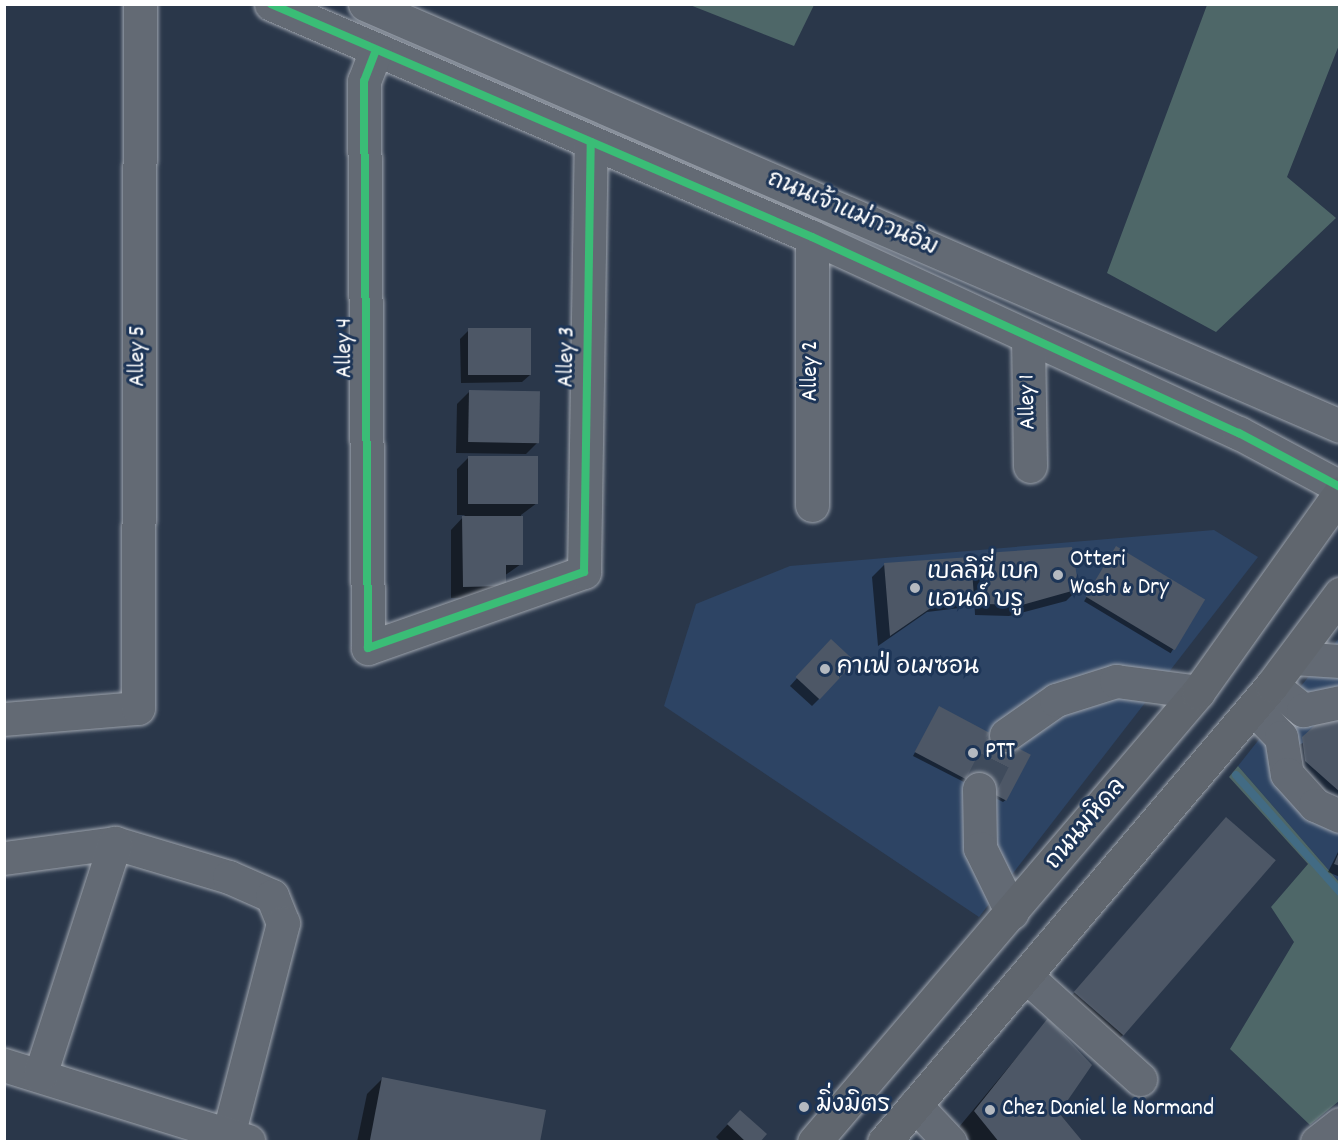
<!DOCTYPE html>
<meta charset="utf-8">
<style>
body{margin:0}
#map{position:relative;width:1344px;height:1146px;overflow:hidden;background:#2a374a;font-family:Dekko,"Playpen Sans Thai",sans-serif}
div>[style]{position:absolute}
.built>*{inset:0;background:#2d4464}
.green>*{inset:0;background:#4e6768}
.shadow>*{inset:0;background:#0007;transform-origin:0 0}
.stream>*{height:8px;margin:-4px;padding:0 4px;transform-origin:4px;border-radius:4px;background:#426b84}
.building>*{inset:0;background:#4d5766;transform-origin:0 0}
.minor-tunnel>*{height:33px;margin-top:-16.5px;transform-origin:0;background:repeating-linear-gradient(90deg,#3f4b5c 0 33px,transparent 0 49px)}
.roads{filter:drop-shadow(0 0 2px #9fa5ae) drop-shadow(0 0 2px #9fa5ae)}
.minor>*{height:33px;margin:-16.5px;padding:0 16.5px;transform-origin:16.5px;border-radius:16.5px;background:#636a74}
.major>*{height:33px;margin:-16.5px;padding:0 16.5px;transform-origin:16.5px;border-radius:16.5px;background:#60666e}
.cycleway>*{height:8px;margin:-4px;padding:0 4px;transform-origin:4px;border-radius:4px;background:#3abd76}
.dots>*{width:16px;height:16px;translate:-50% -50%;box-sizing:border-box;border:3px solid #1d3557;border-radius:50%}
span{translate:-50% -50%;white-space:nowrap;text-align:center;line-height:1.15;-webkit-text-stroke:6px #1d3557;paint-order:stroke}
.street-label{font-size:24px;color:#fff}
.poi-label{font-size:24px;color:#fff}
.left{translate:0 -50%;text-align:left}
.frame{position:absolute;inset:0;border:6px solid #fff;pointer-events:none}
</style>
<div id="map">
<div class="built">
<i style="clip-path:polygon(1214px 530px,1258px 557px,979px 917px,664px 706px,696px 604px,790px 566px)"></i>
<i style="clip-path:polygon(1339px 638px,1339px 882px,1238px 766px)"></i>
</div>
<div class="green">
<i style="clip-path:polygon(690px 5px,814px 5px,794px 46px)"></i>
<i style="clip-path:polygon(1207px 5px,1340px 5px,1339px 45px,1287px 177px,1336px 218px,1216px 332px,1107px 273px)"></i>
<i style="clip-path:polygon(1238px 766px,1339px 882px,1339px 1101px,1310px 1125px,1230px 1049px,1294px 942px,1271px 907px,1308px 864px,1229px 777px)"></i>
</div>
<div class="shadow">
<i style="clip-path:polygon(468px 331px,530px 375px,522px 382px,461px 383px,460px 339px)"></i>
<i style="clip-path:polygon(469px 392px,538px 442px,526px 454px,456px 453px,457px 404px)"></i>
<i style="clip-path:polygon(469px 457px,537px 503px,521px 515px,521px 564px,504px 576px,492px 598px,451px 598px,451px 530px,465px 515px,457px 515px,457px 469px)"></i>
<i style="left:1116px;top:548px;width:101px;height:62px;rotate:31deg"></i>
<i style="clip-path:polygon(985px 554px,1078px 589px,1066px 601px,1009px 616px,975px 615px,974px 594px,960px 608px,927px 612px,878px 646px,872px 577px,884px 565px,970px 569px)"></i>
<i style="clip-path:polygon(823px 649px,819px 699px,812px 706px,790px 686px)"></i>
<i style="clip-path:polygon(939px 708px,1007px 799px,1003px 802px,913px 756px)"></i>
<i style="clip-path:polygon(1340px 719px,1340px 810px,1315px 797px,1290px 751px)"></i>
<i style="clip-path:polygon(1226px 819px,1123px 1035px,1108px 1050px,1060px 1009px)"></i>
<i style="clip-path:polygon(1340px 848px,1340px 877px,1328px 872px)"></i>
<i style="clip-path:polygon(1048px 1020px,1057px 1113px,1081px 1142px,971px 1142px,959px 1127px)"></i>
<i style="clip-path:polygon(383px 1078px,539px 1142px,357px 1142px,367px 1094px)"></i>
<i style="clip-path:polygon(728px 1124px,758px 1142px,721px 1142px,716px 1137px)"></i>
</div>
<div class="stream">
<i style="left:1236px;top:775px;width:157px;rotate:48.4deg"></i>
</div>
<div class="building">
<i style="left:531px;top:328px;width:47px;height:63px;rotate:90deg"></i>
<i style="left:469px;top:390px;width:71px;height:52px;rotate:1deg"></i>
<i style="left:468px;top:456px;width:70px;height:48px"></i>
<i style="clip-path:polygon(462px 516px,523px 516px,523px 565px,506px 565px,506px 586px,463px 587px)"></i>
<i style="left:1116px;top:546px;width:104px;height:59px;rotate:31deg"></i>
<i style="clip-path:polygon(1072px 547px,1079px 589px,1022px 605px,986px 604px,984px 553px)"></i>
<i style="clip-path:polygon(971px 557px,974px 597px,941px 601px,890px 636px,884px 563px)"></i>
<i style="left:831px;top:639px;width:33px;height:52px;rotate:43deg"></i>
<i style="left:939px;top:706px;width:104px;height:52px;rotate:28deg"></i>
<i style="clip-path:polygon(1340px 717px,1340px 792px,1305px 761px,1302px 737px,1323px 718px)"></i>
<i style="left:1226px;top:817px;width:66px;height:232px;rotate:41deg"></i>
<i style="clip-path:polygon(1339px 852px,1340px 852px,1340px 866px,1334px 864px)"></i>
<i style="clip-path:polygon(1048px 1018px,1092px 1065px,1059px 1113px,1083px 1142px,999px 1142px,974px 1111px)"></i>
<i style="clip-path:polygon(382px 1077px,546px 1110px,540px 1142px,370px 1140px)"></i>
<i style="clip-path:polygon(740px 1110px,767px 1134px,760px 1142px,746px 1142px,727px 1124px)"></i>
</div>
<div class="minor-tunnel">
<i style="left:979px;top:789px;width:60px;rotate:-63.4deg"></i>
</div>
<div class="roads">
<div class="minor">
<i style="left:271px;top:4px;width:589px;rotate:23.3deg"></i>
<i style="left:812px;top:237px;width:470px;rotate:24.7deg"></i>
<i style="left:1239px;top:433px;width:115px;rotate:28.1deg"></i>
<i style="left:365px;top:4px;width:1062px;rotate:23.4deg"></i>
<i style="left:376px;top:50px;width:33px;rotate:111deg"></i>
<i style="left:364px;top:81px;width:567px;rotate:89.6deg"></i>
<i style="left:368px;top:648px;width:229px;rotate:-19.4deg"></i>
<i style="left:584px;top:572px;width:430px;rotate:-89.1deg"></i>
<i style="left:1028px;top:338px;width:128px;rotate:89.1deg"></i>
<i style="left:812px;top:505px;width:268px;rotate:-90deg"></i>
<i style="left:1293px;top:658px;width:47px;rotate:3.7deg"></i>
<i style="left:1272px;top:685px;width:40px;rotate:39deg"></i>
<i style="left:1303px;top:710px;width:38px;rotate:-12deg"></i>
<i style="left:1253px;top:708px;width:40px;rotate:46deg"></i>
<i style="left:1281px;top:737px;width:37px;rotate:81deg"></i>
<i style="left:1287px;top:774px;width:42px;rotate:47.9deg"></i>
<i style="left:1315px;top:805px;width:27px;rotate:24deg"></i>
<i style="left:4px;top:719px;width:134px;rotate:-4.7deg"></i>
<i style="left:138px;top:708px;width:704px;rotate:-89.84deg"></i>
<i style="left:1006px;top:735px;width:61px;rotate:-35deg"></i>
<i style="left:1056px;top:700px;width:63px;rotate:-17.6deg"></i>
<i style="left:1116px;top:681px;width:83px;rotate:7.6deg"></i>
<i style="left:979px;top:789px;width:59px;rotate:89deg"></i>
<i style="left:980px;top:848px;width:72px;rotate:63.8deg"></i>
<i style="left:4px;top:858px;width:112px;rotate:-7.7deg"></i>
<i style="left:115px;top:843px;width:119px;rotate:16.6deg"></i>
<i style="left:229px;top:877px;width:47px;rotate:23.8deg"></i>
<i style="left:272px;top:896px;width:29px;rotate:68deg"></i>
<i style="left:283px;top:923px;width:220px;rotate:104.5deg"></i>
<i style="left:1026px;top:976px;width:154px;rotate:42.1deg"></i>
<i style="left:4px;top:1065px;width:256px;rotate:17.3deg"></i>
<i style="left:40px;top:1075px;width:244px;rotate:-72.1deg"></i>
<i style="left:915px;top:1105px;width:51px;rotate:46.6deg"></i>
<i style="left:1317px;top:1142px;width:29px;rotate:-38deg"></i>
</div>
<div class="major">
<i style="left:814px;top:1142px;width:592px;rotate:-49.52deg"></i>
<i style="left:1198px;top:692px;width:244px;rotate:-54.5deg"></i>
<i style="left:884px;top:1142px;width:599px;rotate:-49.67deg"></i>
<i style="left:1272px;top:685px;width:114px;rotate:-53.2deg"></i>
</div>
</div>
<div class="cycleway">
<i style="left:271px;top:4px;width:589px;rotate:23.3deg"></i>
<i style="left:812px;top:237px;width:470px;rotate:24.7deg"></i>
<i style="left:1239px;top:433px;width:115px;rotate:28.1deg"></i>
<i style="left:376px;top:50px;width:33px;rotate:111deg"></i>
<i style="left:364px;top:81px;width:567px;rotate:89.6deg"></i>
<i style="left:368px;top:648px;width:229px;rotate:-19.4deg"></i>
<i style="left:584px;top:572px;width:430px;rotate:-89.1deg"></i>
</div>
<div class="dots">
<i style="left:1058px;top:575px;background:#b4b9c0"></i>
<i style="left:915px;top:588px;background:#b4b9c0"></i>
<i style="left:825px;top:669px;background:#b4b9c0"></i>
<i style="left:973px;top:753px;background:#b4b9c0"></i>
<i style="left:804px;top:1107px;background:#b4b9c0"></i>
<i style="left:990px;top:1110px;background:#b4b9c0"></i>
</div>
<div class="street-label">
<span style="left:852px;top:215px;rotate:23deg">ถนนเจ้าแม่กวนอิม</span>
<span style="left:346px;top:348px;rotate:-90deg">Alley 4</span>
<span style="left:139px;top:356px;rotate:-90deg">Alley 5</span>
<span style="left:568px;top:357px;rotate:-89deg">Alley 3</span>
<span style="left:812px;top:371px;rotate:-90deg">Alley 2</span>
<span style="left:1029px;top:402px;rotate:-91deg">Alley 1</span>
<span style="left:1087px;top:825px;rotate:-50deg">ถนนมหิดล</span>
</div>
<div class="poi-label">
<span class="left" style="left:1070px;top:575px">Otteri<br>Wash &amp; Dry</span>
<span class="left" style="left:927px;top:588px">เบลลินี่ เบค<br>แอนด์ บรู</span>
<span class="left" style="left:837px;top:669px">คาเฟ่ อเมซอน</span>
<span class="left" style="left:985px;top:753px">PTT</span>
<span class="left" style="left:816px;top:1107px">มิ่งมิตร</span>
<span class="left" style="left:1002px;top:1110px">Chez Daniel le Normand</span>
</div>
<div class="frame"></div>
</div>
